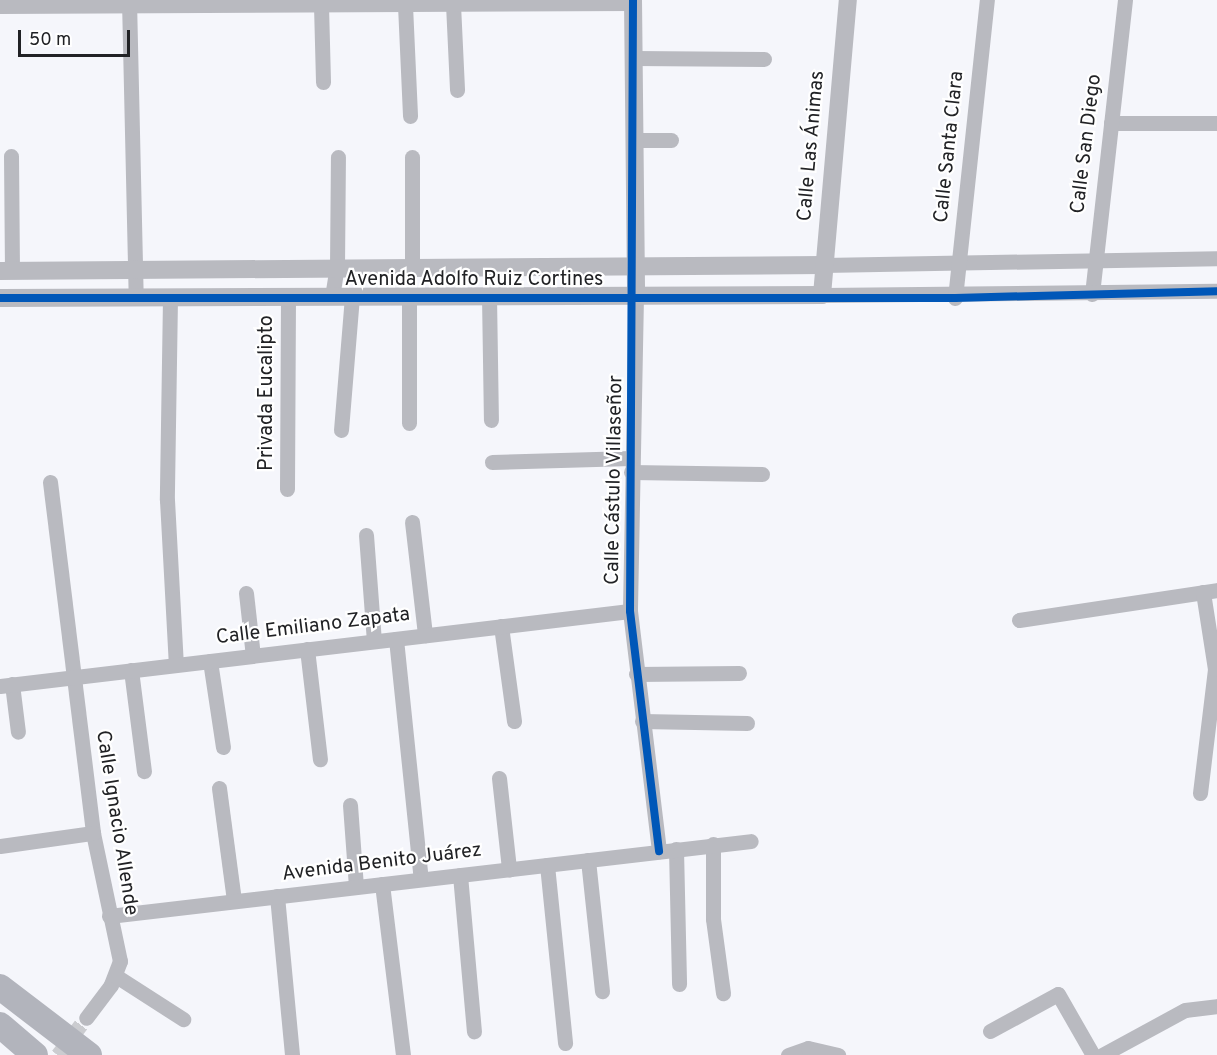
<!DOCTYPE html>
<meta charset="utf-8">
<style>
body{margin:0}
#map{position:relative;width:1217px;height:1055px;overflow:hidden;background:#f5f6fb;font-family:Overpass,sans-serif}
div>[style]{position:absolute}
.minor-tunnel>*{height:15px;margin-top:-7.5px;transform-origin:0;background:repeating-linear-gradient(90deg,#cbccd0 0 15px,transparent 0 23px)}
.minor>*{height:15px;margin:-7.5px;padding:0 7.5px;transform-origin:7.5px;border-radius:7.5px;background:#b9bac0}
.tertiary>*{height:18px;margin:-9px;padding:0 9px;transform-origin:9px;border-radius:9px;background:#b9bac0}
.trunk>*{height:26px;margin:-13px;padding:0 13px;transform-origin:13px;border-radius:13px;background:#b2b4bc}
.cycleway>*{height:8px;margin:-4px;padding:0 4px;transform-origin:4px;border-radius:4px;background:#0057b8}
span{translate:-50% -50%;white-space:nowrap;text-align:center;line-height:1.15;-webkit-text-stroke:4.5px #fff;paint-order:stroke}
.street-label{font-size:20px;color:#212225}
.scale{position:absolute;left:18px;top:30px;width:112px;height:27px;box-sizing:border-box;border:3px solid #212225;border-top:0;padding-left:8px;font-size:18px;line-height:21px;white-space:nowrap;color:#212225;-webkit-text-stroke:4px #fff;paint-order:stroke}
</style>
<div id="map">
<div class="minor-tunnel">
<i style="left:58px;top:1055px;width:46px;rotate:-52.9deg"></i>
</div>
<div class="minor">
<i style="left:129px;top:0;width:298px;rotate:88.7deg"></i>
<i style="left:453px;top:4px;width:86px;rotate:87.3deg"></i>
<i style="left:321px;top:5px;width:77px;rotate:88.5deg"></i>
<i style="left:405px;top:5px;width:111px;rotate:87.4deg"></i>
<i style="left:0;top:6px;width:633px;rotate:-0.27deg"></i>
<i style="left:634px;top:58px;width:130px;rotate:0.4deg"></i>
<i style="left:1111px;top:123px;width:106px"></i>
<i style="left:634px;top:140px;width:37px"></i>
<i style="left:11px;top:156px;width:115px;rotate:89.5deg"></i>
<i style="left:412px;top:157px;width:108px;rotate:90deg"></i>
<i style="left:823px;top:265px;width:394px;rotate:-1deg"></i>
<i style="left:1092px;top:294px;width:296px;rotate:-83.6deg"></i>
<i style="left:822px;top:295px;width:395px;rotate:-0.6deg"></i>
<i style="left:489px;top:296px;width:124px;rotate:89.1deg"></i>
<i style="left:636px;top:296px;width:315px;rotate:91.1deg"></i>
<i style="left:630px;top:611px;width:242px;rotate:83.1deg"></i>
<i style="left:332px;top:297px;width:31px;rotate:-81deg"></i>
<i style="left:337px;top:266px;width:109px;rotate:-89.5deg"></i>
<i style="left:170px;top:298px;width:202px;rotate:90.9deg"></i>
<i style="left:167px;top:500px;width:165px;rotate:86.9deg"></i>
<i style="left:955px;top:298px;width:300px;rotate:-83.9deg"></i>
<i style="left:409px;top:423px;width:127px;rotate:-90deg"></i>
<i style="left:341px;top:430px;width:133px;rotate:-85.3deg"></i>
<i style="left:492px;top:462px;width:139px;rotate:-1.6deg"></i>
<i style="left:631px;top:472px;width:131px;rotate:0.9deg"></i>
<i style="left:50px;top:482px;width:354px;rotate:83deg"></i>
<i style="left:93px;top:833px;width:131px;rotate:78.1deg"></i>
<i style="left:120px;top:961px;width:26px;rotate:111deg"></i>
<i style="left:111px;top:985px;width:41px;rotate:127.1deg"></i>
<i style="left:287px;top:489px;width:192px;rotate:-89.7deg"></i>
<i style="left:412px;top:522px;width:114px;rotate:83.4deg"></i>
<i style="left:366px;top:535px;width:106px;rotate:85.7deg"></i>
<i style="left:246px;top:593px;width:63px;rotate:83.7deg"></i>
<i style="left:1019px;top:620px;width:200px;rotate:-8.6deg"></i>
<i style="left:501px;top:626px;width:96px;rotate:82.2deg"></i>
<i style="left:396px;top:639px;width:241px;rotate:84.1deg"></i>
<i style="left:307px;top:649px;width:111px;rotate:83.3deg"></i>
<i style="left:210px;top:661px;width:87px;rotate:81.4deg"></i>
<i style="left:131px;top:670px;width:102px;rotate:82.7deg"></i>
<i style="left:636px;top:674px;width:103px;rotate:-0.6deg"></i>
<i style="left:12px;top:684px;width:48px;rotate:82.9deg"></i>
<i style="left:0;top:686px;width:634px;rotate:-6.79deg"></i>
<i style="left:642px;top:721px;width:105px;rotate:1.1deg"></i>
<i style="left:499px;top:778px;width:92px;rotate:83.7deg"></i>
<i style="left:219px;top:788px;width:114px;rotate:82.4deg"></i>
<i style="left:1200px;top:793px;width:125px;rotate:-83.1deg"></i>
<i style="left:1215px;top:669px;width:78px;rotate:-98.9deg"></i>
<i style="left:350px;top:805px;width:82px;rotate:85.8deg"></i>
<i style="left:713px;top:844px;width:75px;rotate:90deg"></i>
<i style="left:713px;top:919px;width:75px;rotate:82.3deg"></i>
<i style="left:0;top:846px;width:94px;rotate:-8deg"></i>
<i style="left:676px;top:849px;width:135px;rotate:88.7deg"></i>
<i style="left:588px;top:860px;width:132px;rotate:83.9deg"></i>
<i style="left:547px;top:865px;width:179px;rotate:84.2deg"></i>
<i style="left:460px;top:875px;width:157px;rotate:84.9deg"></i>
<i style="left:382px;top:884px;width:172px;rotate:83deg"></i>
<i style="left:277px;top:896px;width:160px;rotate:84.6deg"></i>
<i style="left:109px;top:916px;width:646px;rotate:-6.66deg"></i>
<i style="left:116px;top:976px;width:80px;rotate:32.7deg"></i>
<i style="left:990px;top:1031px;width:77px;rotate:-28.6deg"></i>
<i style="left:1058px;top:994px;width:70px;rotate:60.2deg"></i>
<i style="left:788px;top:1055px;width:21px;rotate:-19deg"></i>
<i style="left:808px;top:1048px;width:31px;rotate:13deg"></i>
<i style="left:1102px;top:1055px;width:94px;rotate:-28.5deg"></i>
<i style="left:1185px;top:1010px;width:32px;rotate:-7deg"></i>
</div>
<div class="tertiary">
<i style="left:633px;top:0;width:296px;rotate:89.4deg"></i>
<i style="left:0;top:271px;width:823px;rotate:-0.42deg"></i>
<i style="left:0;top:298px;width:822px;rotate:-0.21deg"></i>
<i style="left:822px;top:295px;width:296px;rotate:-85deg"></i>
</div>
<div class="trunk">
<i style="left:0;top:987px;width:112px;rotate:37.4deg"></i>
<i style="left:0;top:1025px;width:46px;rotate:40.6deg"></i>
</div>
<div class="cycleway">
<i style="left:633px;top:0;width:611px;rotate:90.28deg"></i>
<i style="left:630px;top:611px;width:242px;rotate:83.1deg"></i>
<i style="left:0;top:298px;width:955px"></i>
<i style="left:955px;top:298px;width:262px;rotate:-1.5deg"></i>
</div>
<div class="street-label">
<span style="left:1087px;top:144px;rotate:-83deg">Calle San Diego</span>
<span style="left:812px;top:146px;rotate:-85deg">Calle Las Ánimas</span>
<span style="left:950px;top:147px;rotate:-84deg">Calle Santa Clara</span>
<span style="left:474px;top:280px">Avenida Adolfo Ruiz Cortines</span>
<span style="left:267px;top:393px;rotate:-90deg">Privada Eucalipto</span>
<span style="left:615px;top:480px;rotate:-89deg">Calle Cástulo Villaseñor</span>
<span style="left:313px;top:627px;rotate:-7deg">Calle Emiliano Zapata</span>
<span style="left:116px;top:823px;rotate:81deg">Calle Ignacio Allende</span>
<span style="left:382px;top:863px;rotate:-7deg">Avenida Benito Juárez</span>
</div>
<div class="scale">50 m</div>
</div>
